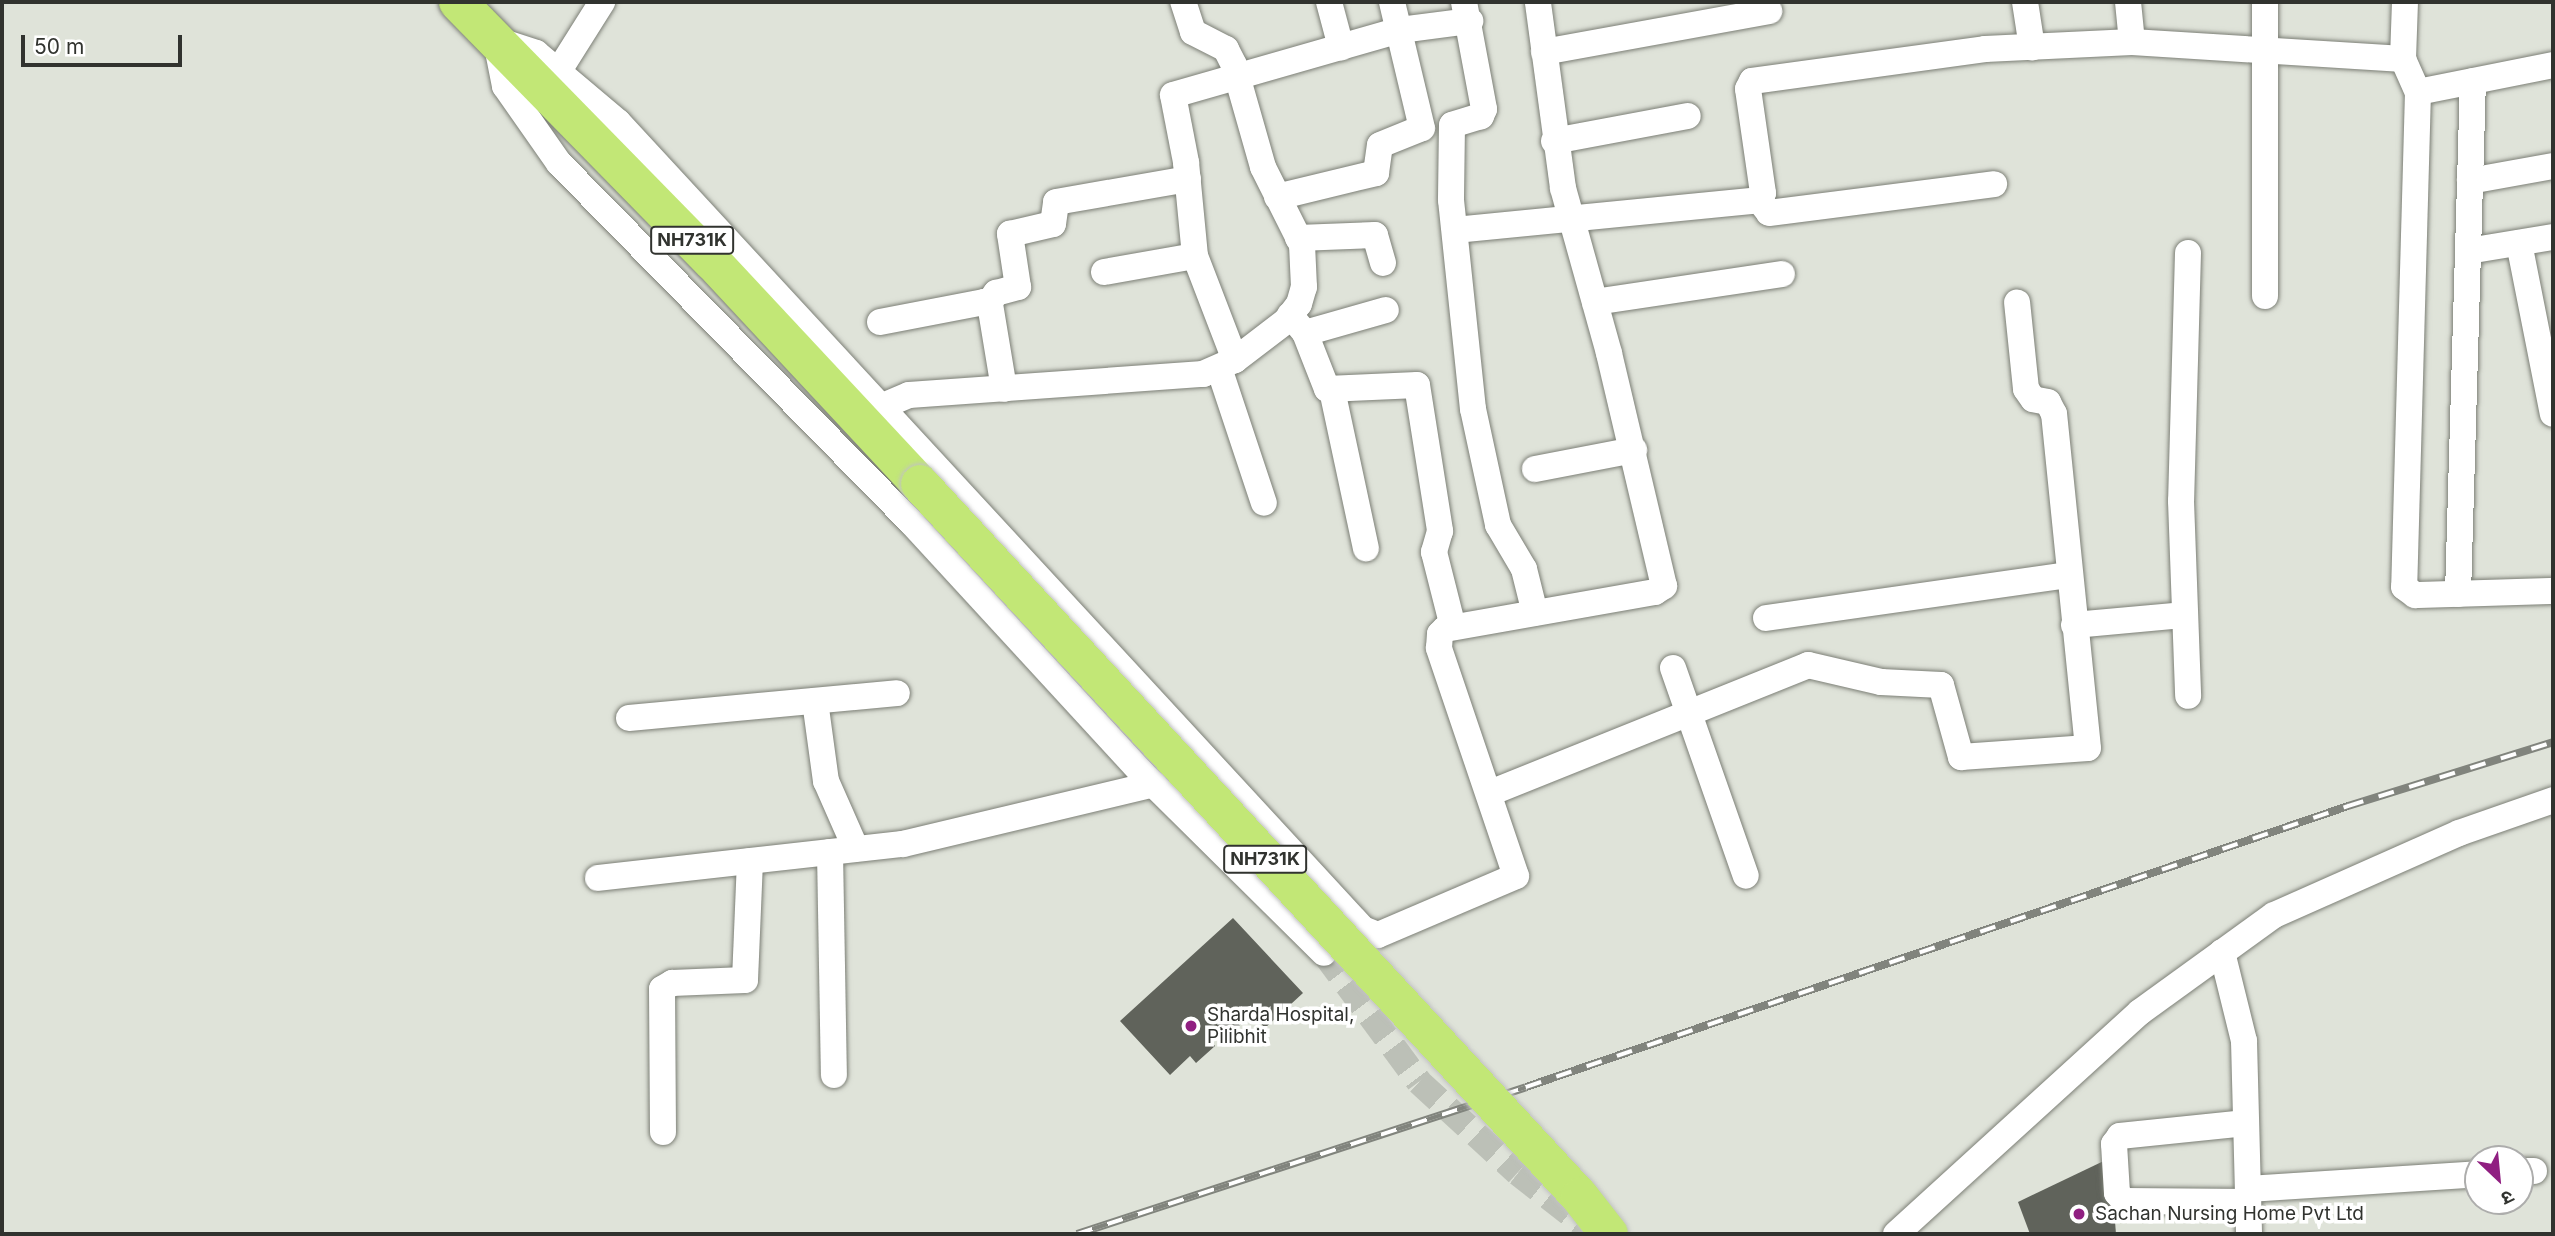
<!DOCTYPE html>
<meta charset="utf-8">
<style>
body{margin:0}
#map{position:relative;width:2555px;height:1236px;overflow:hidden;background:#dfe3d9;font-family:Inter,"Noto Sans Devanagari",sans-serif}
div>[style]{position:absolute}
.building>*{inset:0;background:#60635b}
.street-tunnel>*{height:26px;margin-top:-13px;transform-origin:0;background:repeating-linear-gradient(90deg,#bcc0b7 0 26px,transparent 0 39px)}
.roads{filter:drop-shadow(0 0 2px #7c7f76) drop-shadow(0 0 2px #7c7f76)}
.street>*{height:26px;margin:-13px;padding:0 13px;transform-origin:13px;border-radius:13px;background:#fff}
.highway>*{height:38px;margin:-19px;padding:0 19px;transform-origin:19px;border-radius:19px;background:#c2e776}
.rail>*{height:8px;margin-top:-4px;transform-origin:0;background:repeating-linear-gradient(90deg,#fff 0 16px,#81847d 0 32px);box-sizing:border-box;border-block:2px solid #81847d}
.bridges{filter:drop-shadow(0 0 2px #c1c2c1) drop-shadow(0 0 2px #c1c2c1)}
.highway-bridge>*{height:38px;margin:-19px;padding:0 19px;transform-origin:19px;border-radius:19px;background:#c2e776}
.dots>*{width:19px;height:19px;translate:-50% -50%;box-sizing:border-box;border:4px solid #fff;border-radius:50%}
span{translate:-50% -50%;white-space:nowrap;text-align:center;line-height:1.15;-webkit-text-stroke:7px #fff;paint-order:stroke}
.shield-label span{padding:2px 5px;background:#fff;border:2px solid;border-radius:5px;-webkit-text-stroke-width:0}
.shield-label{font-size:18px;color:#31332f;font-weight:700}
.poi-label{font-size:19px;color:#31332f}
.left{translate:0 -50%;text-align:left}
.frame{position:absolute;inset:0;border:4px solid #31332f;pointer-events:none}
.north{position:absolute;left:2464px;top:1145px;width:70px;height:70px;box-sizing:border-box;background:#fff;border:2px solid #adadac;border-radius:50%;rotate:154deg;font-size:19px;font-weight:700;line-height:28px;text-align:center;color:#31332f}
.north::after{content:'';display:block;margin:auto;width:24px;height:32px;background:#901f81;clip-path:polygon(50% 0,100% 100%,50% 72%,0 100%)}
.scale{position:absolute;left:21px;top:35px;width:161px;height:32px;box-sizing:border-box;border:4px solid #31332f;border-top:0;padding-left:9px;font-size:21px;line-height:24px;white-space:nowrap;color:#31332f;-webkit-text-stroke:5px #fff;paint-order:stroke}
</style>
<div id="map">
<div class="building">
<i style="clip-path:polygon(1233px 918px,1303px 993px,1265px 1028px,1252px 1014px,1226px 1038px,1219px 1030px,1209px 1039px,1215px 1046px,1196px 1063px,1190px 1056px,1170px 1075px,1120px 1021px)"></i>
<i style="clip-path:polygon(2110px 1158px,2116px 1234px,2030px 1234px,2018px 1202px)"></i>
</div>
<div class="street-tunnel">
<i style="left:1324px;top:953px;width:160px;rotate:53.6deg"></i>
<i style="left:1419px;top:1082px;width:134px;rotate:42.6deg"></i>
<i style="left:1518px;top:1173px;width:99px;rotate:38deg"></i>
</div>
<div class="roads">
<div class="street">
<i style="left:1329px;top:2px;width:47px;rotate:75.1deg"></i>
<i style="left:1464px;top:2px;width:109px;rotate:79.4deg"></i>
<i style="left:1484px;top:109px;width:8px;rotate:113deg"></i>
<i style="left:1481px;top:116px;width:30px;rotate:163deg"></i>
<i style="left:1452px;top:125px;width:75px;rotate:90.8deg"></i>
<i style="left:1451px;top:200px;width:210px;rotate:84deg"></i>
<i style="left:1473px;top:409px;width:119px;rotate:77.8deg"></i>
<i style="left:1498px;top:525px;width:51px;rotate:59.4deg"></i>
<i style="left:1524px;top:569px;width:45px;rotate:76deg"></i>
<i style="left:2025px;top:2px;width:46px;rotate:81.2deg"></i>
<i style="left:2128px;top:2px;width:40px;rotate:84.3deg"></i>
<i style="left:496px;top:41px;width:46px;rotate:78.7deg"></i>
<i style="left:505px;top:86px;width:94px;rotate:55deg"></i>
<i style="left:559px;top:163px;width:504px;rotate:45.56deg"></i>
<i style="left:912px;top:523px;width:338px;rotate:47.4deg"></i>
<i style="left:1141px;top:772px;width:257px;rotate:44.7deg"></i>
<i style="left:500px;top:41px;width:38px;rotate:18deg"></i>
<i style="left:536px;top:53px;width:107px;rotate:40.1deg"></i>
<i style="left:618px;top:122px;width:1098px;rotate:47.29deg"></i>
<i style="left:1363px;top:929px;width:16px;rotate:22deg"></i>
<i style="left:1378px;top:935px;width:150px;rotate:-23.1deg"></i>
<i style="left:1516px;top:876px;width:241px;rotate:-108.7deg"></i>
<i style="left:1439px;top:648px;width:14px;rotate:-86deg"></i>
<i style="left:1440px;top:634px;width:7px;rotate:-45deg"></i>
<i style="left:1445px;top:629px;width:213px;rotate:-10deg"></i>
<i style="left:1655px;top:592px;width:11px;rotate:-34deg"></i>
<i style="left:1664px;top:586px;width:239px;rotate:-103.3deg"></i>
<i style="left:1609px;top:353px;width:171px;rotate:-105.6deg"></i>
<i style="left:1563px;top:188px;width:188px;rotate:-97.7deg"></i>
<i style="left:1544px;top:52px;width:229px;rotate:-10.3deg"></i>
<i style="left:2403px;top:59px;width:57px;rotate:-88deg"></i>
<i style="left:558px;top:72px;width:83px;rotate:-57.8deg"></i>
<i style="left:2418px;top:92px;width:138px;rotate:-11.3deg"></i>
<i style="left:1554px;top:141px;width:136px;rotate:-10.6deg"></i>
<i style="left:2470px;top:181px;width:84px;rotate:-10.2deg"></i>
<i style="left:1277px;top:197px;width:102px;rotate:-13.6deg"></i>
<i style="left:1376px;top:173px;width:28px;rotate:-82deg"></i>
<i style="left:1380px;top:145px;width:45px;rotate:-22deg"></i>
<i style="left:1422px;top:128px;width:130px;rotate:-103.4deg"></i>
<i style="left:1759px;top:200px;width:16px;rotate:52deg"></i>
<i style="left:1769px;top:213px;width:227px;rotate:-7.3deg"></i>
<i style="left:1455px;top:230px;width:305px;rotate:-5.6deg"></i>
<i style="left:1759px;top:200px;width:8px;rotate:-60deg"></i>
<i style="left:1763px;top:193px;width:105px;rotate:-98.2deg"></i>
<i style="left:1748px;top:89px;width:9px;rotate:-63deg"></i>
<i style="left:1752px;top:81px;width:235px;rotate:-7.8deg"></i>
<i style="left:1985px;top:49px;width:147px;rotate:-2.7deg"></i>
<i style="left:2132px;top:42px;width:272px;rotate:3.6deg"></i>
<i style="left:2403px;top:59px;width:36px;rotate:66deg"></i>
<i style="left:2418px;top:92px;width:495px;rotate:91.6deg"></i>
<i style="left:2404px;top:587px;width:14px;rotate:36deg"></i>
<i style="left:2415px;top:595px;width:138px;rotate:-1.7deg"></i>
<i style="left:1298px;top:238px;width:77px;rotate:-2.2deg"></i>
<i style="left:1375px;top:235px;width:29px;rotate:74deg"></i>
<i style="left:2519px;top:243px;width:174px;rotate:78.8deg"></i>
<i style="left:2468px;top:251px;width:86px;rotate:-9.4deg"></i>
<i style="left:2188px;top:253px;width:248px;rotate:91.6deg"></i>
<i style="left:2181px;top:501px;width:195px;rotate:87.9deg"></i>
<i style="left:1104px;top:272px;width:92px;rotate:-10deg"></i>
<i style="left:2265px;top:296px;width:294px;rotate:-90deg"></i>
<i style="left:1595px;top:302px;width:189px;rotate:-8.5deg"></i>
<i style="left:988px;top:304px;width:14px;rotate:-54deg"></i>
<i style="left:996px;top:293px;width:23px;rotate:-15deg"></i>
<i style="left:1018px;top:287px;width:54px;rotate:-98.6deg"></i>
<i style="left:1010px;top:234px;width:44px;rotate:-13.1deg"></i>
<i style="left:1053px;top:224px;width:22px;rotate:-82deg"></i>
<i style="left:1056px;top:202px;width:134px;rotate:-9.9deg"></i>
<i style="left:1290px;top:315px;width:23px;rotate:50deg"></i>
<i style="left:1305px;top:333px;width:60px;rotate:68.6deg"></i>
<i style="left:1327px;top:389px;width:90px;rotate:-2.5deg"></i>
<i style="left:1417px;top:385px;width:148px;rotate:81deg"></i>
<i style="left:1440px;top:531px;width:22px;rotate:106deg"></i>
<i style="left:1434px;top:552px;width:77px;rotate:75.8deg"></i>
<i style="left:880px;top:322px;width:106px;rotate:-10.9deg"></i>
<i style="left:984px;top:302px;width:6px;rotate:18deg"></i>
<i style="left:990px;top:304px;width:86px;rotate:80.6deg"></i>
<i style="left:1305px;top:333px;width:84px;rotate:-15.9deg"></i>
<i style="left:1235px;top:360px;width:111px;rotate:-111deg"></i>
<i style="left:1195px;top:256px;width:94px;rotate:-95.5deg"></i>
<i style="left:1186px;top:162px;width:68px;rotate:-101deg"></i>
<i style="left:1173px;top:95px;width:236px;rotate:-16deg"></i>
<i style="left:1400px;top:30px;width:71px;rotate:-7.3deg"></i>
<i style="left:1219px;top:368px;width:142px;rotate:71.6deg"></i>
<i style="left:1332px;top:390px;width:162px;rotate:77.9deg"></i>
<i style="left:883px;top:406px;width:28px;rotate:-23deg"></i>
<i style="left:909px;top:395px;width:295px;rotate:-4.1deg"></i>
<i style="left:1203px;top:374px;width:35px;rotate:-24deg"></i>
<i style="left:1235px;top:360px;width:64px;rotate:-37.4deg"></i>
<i style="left:1286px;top:321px;width:21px;rotate:-53deg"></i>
<i style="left:1299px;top:304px;width:18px;rotate:-74deg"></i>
<i style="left:1304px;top:287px;width:42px;rotate:-92.7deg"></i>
<i style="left:1302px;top:245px;width:87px;rotate:-116.6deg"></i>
<i style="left:1263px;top:167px;width:106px;rotate:-105.9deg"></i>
<i style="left:1234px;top:65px;width:18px;rotate:-117deg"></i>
<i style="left:1226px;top:49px;width:37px;rotate:-153deg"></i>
<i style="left:1193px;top:32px;width:32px;rotate:-108deg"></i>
<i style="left:1535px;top:469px;width:101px;rotate:-10.9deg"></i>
<i style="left:2458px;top:594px;width:513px;rotate:-88.33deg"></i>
<i style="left:1766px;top:618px;width:306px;rotate:-8.1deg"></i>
<i style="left:2074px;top:625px;width:109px;rotate:-5.2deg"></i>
<i style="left:1673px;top:668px;width:220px;rotate:70.7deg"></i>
<i style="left:815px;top:701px;width:81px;rotate:82.2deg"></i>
<i style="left:826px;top:781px;width:74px;rotate:66.2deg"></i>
<i style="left:629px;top:718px;width:269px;rotate:-5.3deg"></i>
<i style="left:1490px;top:793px;width:343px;rotate:-21.9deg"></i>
<i style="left:1808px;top:665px;width:75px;rotate:13.1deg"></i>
<i style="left:1881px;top:682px;width:60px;rotate:2.9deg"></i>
<i style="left:1941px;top:685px;width:75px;rotate:74.5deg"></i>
<i style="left:1961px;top:757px;width:127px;rotate:-4.1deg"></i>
<i style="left:2088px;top:748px;width:336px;rotate:-95.8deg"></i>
<i style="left:2054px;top:414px;width:13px;rotate:-117deg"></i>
<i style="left:2048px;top:402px;width:15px;rotate:-169deg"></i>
<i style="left:2033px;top:399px;width:12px;rotate:-125deg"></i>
<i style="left:2026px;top:389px;width:87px;rotate:-95.9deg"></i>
<i style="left:830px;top:852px;width:223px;rotate:89deg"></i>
<i style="left:598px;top:878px;width:307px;rotate:-6.4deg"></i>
<i style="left:903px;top:844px;width:258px;rotate:-13.4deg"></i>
<i style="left:2222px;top:952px;width:92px;rotate:76.1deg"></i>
<i style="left:2244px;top:1041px;width:193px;rotate:88.5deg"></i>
<i style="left:2246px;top:1123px;width:127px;rotate:174.1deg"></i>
<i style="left:2120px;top:1136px;width:10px;rotate:127deg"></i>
<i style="left:2114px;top:1144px;width:49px;rotate:86.5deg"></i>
<i style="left:2117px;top:1193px;width:11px;rotate:49deg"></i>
<i style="left:2124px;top:1201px;width:124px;rotate:0.5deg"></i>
<i style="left:663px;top:1132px;width:143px;rotate:-90.4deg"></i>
<i style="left:662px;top:989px;width:12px;rotate:-31deg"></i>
<i style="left:672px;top:983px;width:73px;rotate:-2.4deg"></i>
<i style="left:745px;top:980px;width:119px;rotate:-87.6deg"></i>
<i style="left:2520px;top:1171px;width:14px"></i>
<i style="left:2248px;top:1189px;width:230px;rotate:-3.7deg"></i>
<i style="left:1896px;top:1234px;width:330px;rotate:-42.3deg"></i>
<i style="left:2140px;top:1012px;width:165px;rotate:-35.9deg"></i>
<i style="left:2274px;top:915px;width:202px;rotate:-23.9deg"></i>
<i style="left:2459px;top:833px;width:100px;rotate:-19.3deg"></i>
</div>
<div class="highway">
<i style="left:458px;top:2px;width:363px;rotate:45.6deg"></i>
<i style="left:712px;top:261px;width:305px;rotate:47deg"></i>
</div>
</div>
<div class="rail">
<i style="left:1077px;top:1234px;width:472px;rotate:-18.1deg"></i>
<i style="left:1526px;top:1087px;width:869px;rotate:-18.87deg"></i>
<i style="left:2348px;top:806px;width:215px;rotate:-17.3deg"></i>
</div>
<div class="bridges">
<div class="highway-bridge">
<i style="left:920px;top:484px;width:972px;rotate:47.21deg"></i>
<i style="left:1580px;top:1197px;width:47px;rotate:51.9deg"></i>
</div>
</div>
<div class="dots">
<i style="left:1191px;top:1026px;background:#901f81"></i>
<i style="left:2079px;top:1214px;background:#901f81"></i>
</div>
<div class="shield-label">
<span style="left:692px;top:240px">NH731K</span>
<span style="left:1265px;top:859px">NH731K</span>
</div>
<div class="poi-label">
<span class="left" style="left:1207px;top:1026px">Sharda Hospital,<br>Pilibhit</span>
<span class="left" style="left:2095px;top:1214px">Sachan Nursing Home Pvt Ltd</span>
</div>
<div class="frame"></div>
<div class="north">उ</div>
<div class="scale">50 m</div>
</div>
